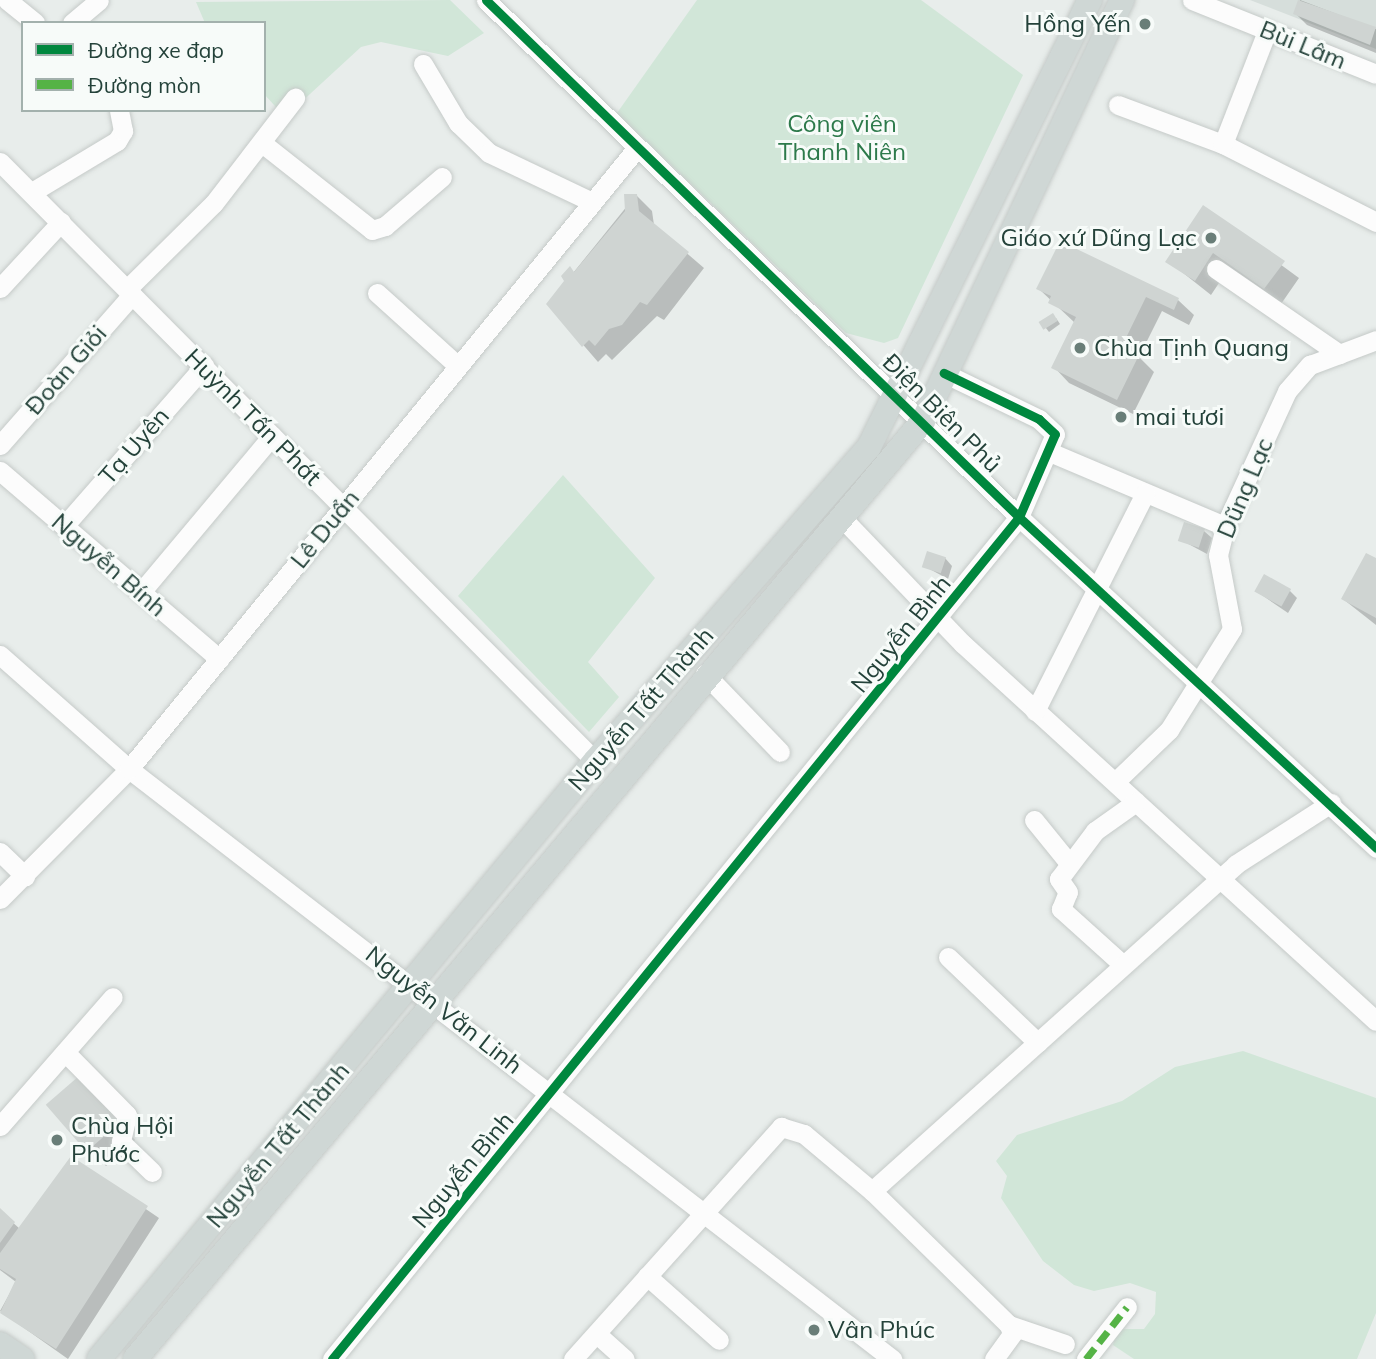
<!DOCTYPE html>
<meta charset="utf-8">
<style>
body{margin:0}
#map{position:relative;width:1376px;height:1359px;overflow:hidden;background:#e8edeb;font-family:Mulish,sans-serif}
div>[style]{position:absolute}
.built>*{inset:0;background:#d6dedb}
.green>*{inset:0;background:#d1e6d8}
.shadow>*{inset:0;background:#0003}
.building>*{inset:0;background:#cfd4d2;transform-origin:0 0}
.roads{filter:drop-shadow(0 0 2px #c5cac8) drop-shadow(0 0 2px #c5cac8)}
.minor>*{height:19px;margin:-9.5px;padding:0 9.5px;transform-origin:9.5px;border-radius:9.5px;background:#fcfcfc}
.major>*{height:24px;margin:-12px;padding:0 12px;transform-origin:12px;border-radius:12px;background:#cfd7d5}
.quiet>*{height:7px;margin-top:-3.5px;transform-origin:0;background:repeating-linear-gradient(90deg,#55b346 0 14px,transparent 0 21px)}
.cycleway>*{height:9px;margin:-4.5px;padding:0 4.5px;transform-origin:4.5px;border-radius:4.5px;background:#00873e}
.dots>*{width:19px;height:19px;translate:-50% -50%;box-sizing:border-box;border:4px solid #f7fbf9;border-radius:50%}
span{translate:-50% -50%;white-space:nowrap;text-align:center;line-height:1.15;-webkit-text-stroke:6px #f7fbf9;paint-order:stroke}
.poi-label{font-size:24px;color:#24423a}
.right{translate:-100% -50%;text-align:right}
.left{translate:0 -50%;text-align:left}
.street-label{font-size:24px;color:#24423a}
.park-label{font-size:24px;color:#2d7a4b}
.legend{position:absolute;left:21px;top:21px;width:245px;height:91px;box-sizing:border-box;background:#f7fbf9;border:2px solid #a3b1ad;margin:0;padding:9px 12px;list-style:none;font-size:21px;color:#24423a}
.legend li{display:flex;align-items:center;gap:14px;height:35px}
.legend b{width:35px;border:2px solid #a3b1ad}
</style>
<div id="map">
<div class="built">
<i style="clip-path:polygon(1250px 0,1376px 0,1376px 49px)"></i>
</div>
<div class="green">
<i style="clip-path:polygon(450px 0,484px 33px,448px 56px,381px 42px,361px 47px,285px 117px,264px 94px,264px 23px,205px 23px,196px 2px)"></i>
<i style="clip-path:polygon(697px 0,921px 0,1023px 75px,898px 338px,884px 343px,846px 333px,617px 113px)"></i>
<i style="clip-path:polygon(563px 475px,655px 578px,588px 662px,619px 697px,589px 732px,458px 596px)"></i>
<i style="clip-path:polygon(1243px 1051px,1376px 1098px,1376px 1313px,1357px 1359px,1134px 1359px,1113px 1345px,1117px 1329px,1144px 1329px,1155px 1314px,1156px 1292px,1130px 1283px,1094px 1291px,1074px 1285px,1043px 1261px,1001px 1198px,1007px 1176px,996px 1161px,1017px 1135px,1122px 1101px,1175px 1067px)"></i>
</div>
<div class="shadow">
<i style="clip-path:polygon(1300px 0,1376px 29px,1376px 53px,1307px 25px,1295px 13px)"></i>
<i style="clip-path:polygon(636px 195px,652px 211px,654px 225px,704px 268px,664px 320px,657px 316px,612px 360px,606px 354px,598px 362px,548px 304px)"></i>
<i style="clip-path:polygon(1204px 208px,1299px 278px,1281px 304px,1229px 268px,1211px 295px,1168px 261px)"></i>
<i style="clip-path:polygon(1061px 243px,1178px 300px,1194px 315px,1189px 325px,1162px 311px,1139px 357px,1154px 372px,1133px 414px,1069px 383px,1054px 367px,1075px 323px,1039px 289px)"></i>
<i style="clip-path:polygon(1056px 318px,1060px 324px,1049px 332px,1042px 323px)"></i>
<i style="clip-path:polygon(1204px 531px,1212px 538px,1207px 554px,1181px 540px)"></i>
<i style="clip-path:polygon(945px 558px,952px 566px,948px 579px,924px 566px)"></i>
<i style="clip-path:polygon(1376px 560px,1376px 625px,1343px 599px)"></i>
<i style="clip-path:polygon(1289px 590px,1297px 598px,1288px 613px,1256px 591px)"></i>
<i style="clip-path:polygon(94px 1094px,135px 1140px,106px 1166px,51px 1107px)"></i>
<i style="clip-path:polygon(71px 1158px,159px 1218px,68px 1359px,0 1311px,16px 1282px,0 1270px,0 1211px,20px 1229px)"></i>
</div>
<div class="building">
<i style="clip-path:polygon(1298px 0,1376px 27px,1370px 45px,1293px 14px)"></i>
<i style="clip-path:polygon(624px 194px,637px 194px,639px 211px,689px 252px,647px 305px,640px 302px,622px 325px,609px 329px,595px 346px,589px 340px,582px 347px,546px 304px,564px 281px,561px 276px,570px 266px,574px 272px,625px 211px)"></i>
<i style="clip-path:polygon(1203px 205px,1285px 261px,1264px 289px,1213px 253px,1195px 281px,1165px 262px)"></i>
<i style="clip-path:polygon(1060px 241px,1179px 298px,1174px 310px,1146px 297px,1122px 346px,1139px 355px,1117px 400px,1051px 368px,1076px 317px,1048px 303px,1051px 296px,1036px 289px)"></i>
<i style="left:1053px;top:313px;width:9px;height:17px;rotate:58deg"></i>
<i style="left:1184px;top:522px;width:22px;height:20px;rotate:18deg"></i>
<i style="left:927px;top:551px;width:20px;height:17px;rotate:18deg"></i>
<i style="clip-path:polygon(1366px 553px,1376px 558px,1376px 618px,1341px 599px)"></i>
<i style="left:1264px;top:574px;width:31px;height:20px;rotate:29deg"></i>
<i style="left:79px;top:1076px;width:62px;height:44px;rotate:49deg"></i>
<i style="clip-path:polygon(71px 1156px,148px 1206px,56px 1349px,0 1313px,16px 1279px,0 1269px,0 1253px)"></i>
<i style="clip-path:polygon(0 1208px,15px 1222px,0 1243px)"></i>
</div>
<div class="roads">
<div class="minor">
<i style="left:7px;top:0;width:36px;rotate:39deg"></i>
<i style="left:486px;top:0;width:743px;rotate:44.13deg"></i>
<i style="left:1019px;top:517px;width:487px;rotate:42.8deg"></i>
<i style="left:1192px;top:0;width:198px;rotate:21.9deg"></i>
<i style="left:72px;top:23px;width:35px;rotate:-40deg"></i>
<i style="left:423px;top:64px;width:69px;rotate:59.3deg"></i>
<i style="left:458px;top:123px;width:43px;rotate:44.1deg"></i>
<i style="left:489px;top:153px;width:114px;rotate:25.4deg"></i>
<i style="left:1118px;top:105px;width:112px;rotate:20.4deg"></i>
<i style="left:1223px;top:144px;width:172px;rotate:27deg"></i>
<i style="left:262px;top:143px;width:140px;rotate:38.3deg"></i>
<i style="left:372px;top:230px;width:14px;rotate:-17deg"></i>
<i style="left:385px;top:226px;width:75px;rotate:-40.7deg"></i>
<i style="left:1223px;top:144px;width:121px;rotate:-68.7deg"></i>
<i style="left:0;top:162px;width:844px;rotate:45.19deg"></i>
<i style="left:32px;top:192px;width:99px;rotate:-31deg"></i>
<i style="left:117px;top:141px;width:12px;rotate:-59deg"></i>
<i style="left:123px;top:131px;width:21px;rotate:-101deg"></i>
<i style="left:1216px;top:269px;width:150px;rotate:34.6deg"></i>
<i style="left:0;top:288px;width:90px;rotate:-47.3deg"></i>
<i style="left:127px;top:289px;width:122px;rotate:-44.7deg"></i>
<i style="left:214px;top:203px;width:133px;rotate:-52.4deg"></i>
<i style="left:377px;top:293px;width:109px;rotate:42deg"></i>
<i style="left:0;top:445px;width:200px;rotate:-48.7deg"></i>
<i style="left:1052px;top:453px;width:188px;rotate:22.9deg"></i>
<i style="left:0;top:471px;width:289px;rotate:40.6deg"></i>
<i style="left:843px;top:519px;width:173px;rotate:46.2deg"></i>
<i style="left:963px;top:644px;width:559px;rotate:42.39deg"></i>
<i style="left:64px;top:526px;width:213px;rotate:-48.8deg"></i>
<i style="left:141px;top:592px;width:204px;rotate:-50deg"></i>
<i style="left:0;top:655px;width:172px;rotate:41.5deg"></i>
<i style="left:129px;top:769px;width:965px;rotate:37.71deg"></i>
<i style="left:705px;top:674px;width:108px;rotate:46.1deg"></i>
<i style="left:1035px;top:711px;width:244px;rotate:-63.2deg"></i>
<i style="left:1116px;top:781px;width:74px;rotate:-43.9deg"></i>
<i style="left:1169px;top:730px;width:119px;rotate:-58deg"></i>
<i style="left:1232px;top:629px;width:75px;rotate:-100.7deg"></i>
<i style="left:1218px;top:555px;width:30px;rotate:-76deg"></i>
<i style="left:1225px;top:526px;width:149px;rotate:-65.3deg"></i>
<i style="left:1287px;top:391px;width:35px;rotate:-49deg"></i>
<i style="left:1310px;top:365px;width:71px;rotate:-20.7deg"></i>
<i style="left:1034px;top:820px;width:55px;rotate:50.9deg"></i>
<i style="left:0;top:852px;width:35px;rotate:44deg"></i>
<i style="left:0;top:899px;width:183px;rotate:-45.2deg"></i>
<i style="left:129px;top:769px;width:802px;rotate:-50.72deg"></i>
<i style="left:948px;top:957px;width:124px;rotate:43.7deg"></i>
<i style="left:1121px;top:963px;width:81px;rotate:-138deg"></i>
<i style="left:1061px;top:909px;width:18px;rotate:-68deg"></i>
<i style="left:1068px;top:892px;width:16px;rotate:-125deg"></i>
<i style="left:1059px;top:879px;width:60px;rotate:-53.1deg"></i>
<i style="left:1095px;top:831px;width:50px;rotate:-35.3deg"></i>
<i style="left:65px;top:1052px;width:88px;rotate:45.5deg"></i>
<i style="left:127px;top:1115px;width:28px;rotate:103deg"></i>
<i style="left:121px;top:1142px;width:43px;rotate:44.1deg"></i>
<i style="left:0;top:1126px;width:171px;rotate:-48.8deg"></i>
<i style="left:872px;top:1191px;width:489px;rotate:-41.9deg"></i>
<i style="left:1236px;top:864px;width:113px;rotate:-32.7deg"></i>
<i style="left:647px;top:1276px;width:96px;rotate:41.6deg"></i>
<i style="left:598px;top:1335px;width:36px;rotate:42deg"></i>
<i style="left:332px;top:1359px;width:1087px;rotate:-50.79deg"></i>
<i style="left:1019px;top:517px;width:90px;rotate:-66.6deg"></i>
<i style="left:1055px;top:434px;width:22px;rotate:-137deg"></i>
<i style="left:1039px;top:419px;width:106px;rotate:-154.2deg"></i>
<i style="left:573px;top:1359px;width:312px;rotate:-48.1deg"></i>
<i style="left:781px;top:1127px;width:24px;rotate:17deg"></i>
<i style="left:804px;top:1134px;width:89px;rotate:40deg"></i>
<i style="left:872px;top:1191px;width:192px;rotate:44.4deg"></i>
<i style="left:1009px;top:1325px;width:59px;rotate:18.7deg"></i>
<i style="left:994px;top:1359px;width:31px;rotate:-54deg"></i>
<i style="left:1012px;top:1334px;width:9px;rotate:-108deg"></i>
<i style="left:1086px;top:1359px;width:66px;rotate:-51.7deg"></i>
</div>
<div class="major">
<i style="left:0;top:1344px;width:27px;rotate:34deg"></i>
<i style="left:99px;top:1359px;width:777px;rotate:-50.33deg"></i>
<i style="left:595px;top:761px;width:417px;rotate:-48.9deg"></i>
<i style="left:869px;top:447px;width:499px;rotate:-63.7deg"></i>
<i style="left:135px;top:1359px;width:1225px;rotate:-49.97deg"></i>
<i style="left:923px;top:421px;width:466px;rotate:-64.7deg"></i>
</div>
</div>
<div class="quiet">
<i style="left:1086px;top:1359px;width:66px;rotate:-51.7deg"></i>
</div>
<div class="cycleway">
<i style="left:486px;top:0;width:743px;rotate:44.13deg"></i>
<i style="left:1019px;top:517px;width:487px;rotate:42.8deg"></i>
<i style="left:332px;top:1359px;width:1087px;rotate:-50.79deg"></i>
<i style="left:1019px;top:517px;width:90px;rotate:-66.6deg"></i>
<i style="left:1055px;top:434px;width:22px;rotate:-137deg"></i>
<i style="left:1039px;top:419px;width:106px;rotate:-154.2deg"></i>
</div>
<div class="dots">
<i style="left:1145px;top:24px;background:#697e78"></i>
<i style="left:1211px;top:238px;background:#697e78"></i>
<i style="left:1080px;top:348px;background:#697e78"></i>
<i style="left:1121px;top:417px;background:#697e78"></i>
<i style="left:57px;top:1140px;background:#697e78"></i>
<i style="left:814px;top:1330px;background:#697e78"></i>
</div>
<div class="poi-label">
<span class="right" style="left:1131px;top:24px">Hồng Yến</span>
<span class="right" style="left:1197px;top:238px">Giáo xứ Dũng Lạc</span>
<span class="left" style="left:1094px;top:348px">Chùa Tịnh Quang</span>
<span class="left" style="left:1135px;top:417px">mai tươi</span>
<span class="left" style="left:71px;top:1140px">Chùa Hội<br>Phước</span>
<span class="left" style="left:828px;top:1330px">Vân Phúc</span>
</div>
<div class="street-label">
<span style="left:1303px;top:45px;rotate:22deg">Bùi Lâm</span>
<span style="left:66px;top:370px;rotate:-49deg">Đoàn Giỏi</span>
<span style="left:942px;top:413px;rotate:45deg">Điện Biên Phủ</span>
<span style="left:253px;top:417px;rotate:45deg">Huỳnh Tấn Phát</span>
<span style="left:134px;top:446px;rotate:-49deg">Tạ Uyên</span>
<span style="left:1245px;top:488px;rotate:-67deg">Dũng Lạc</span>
<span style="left:325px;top:529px;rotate:-51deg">Lê Duẩn</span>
<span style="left:109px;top:565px;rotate:41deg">Nguyễn Bính</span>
<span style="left:901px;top:634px;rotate:-51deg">Nguyễn Bình</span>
<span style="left:641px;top:709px;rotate:-49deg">Nguyễn Tất Thành</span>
<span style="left:444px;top:1010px;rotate:38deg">Nguyễn Văn Linh</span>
<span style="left:278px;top:1145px;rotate:-50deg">Nguyễn Tất Thành</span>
<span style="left:463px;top:1170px;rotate:-50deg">Nguyễn Bình</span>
</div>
<div class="park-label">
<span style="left:842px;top:138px">Công viên<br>Thanh Niên</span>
</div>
<ul class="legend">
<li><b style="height:9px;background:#00873e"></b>Đường xe đạp</li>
<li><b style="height:9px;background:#55b346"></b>Đường mòn</li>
</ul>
</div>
